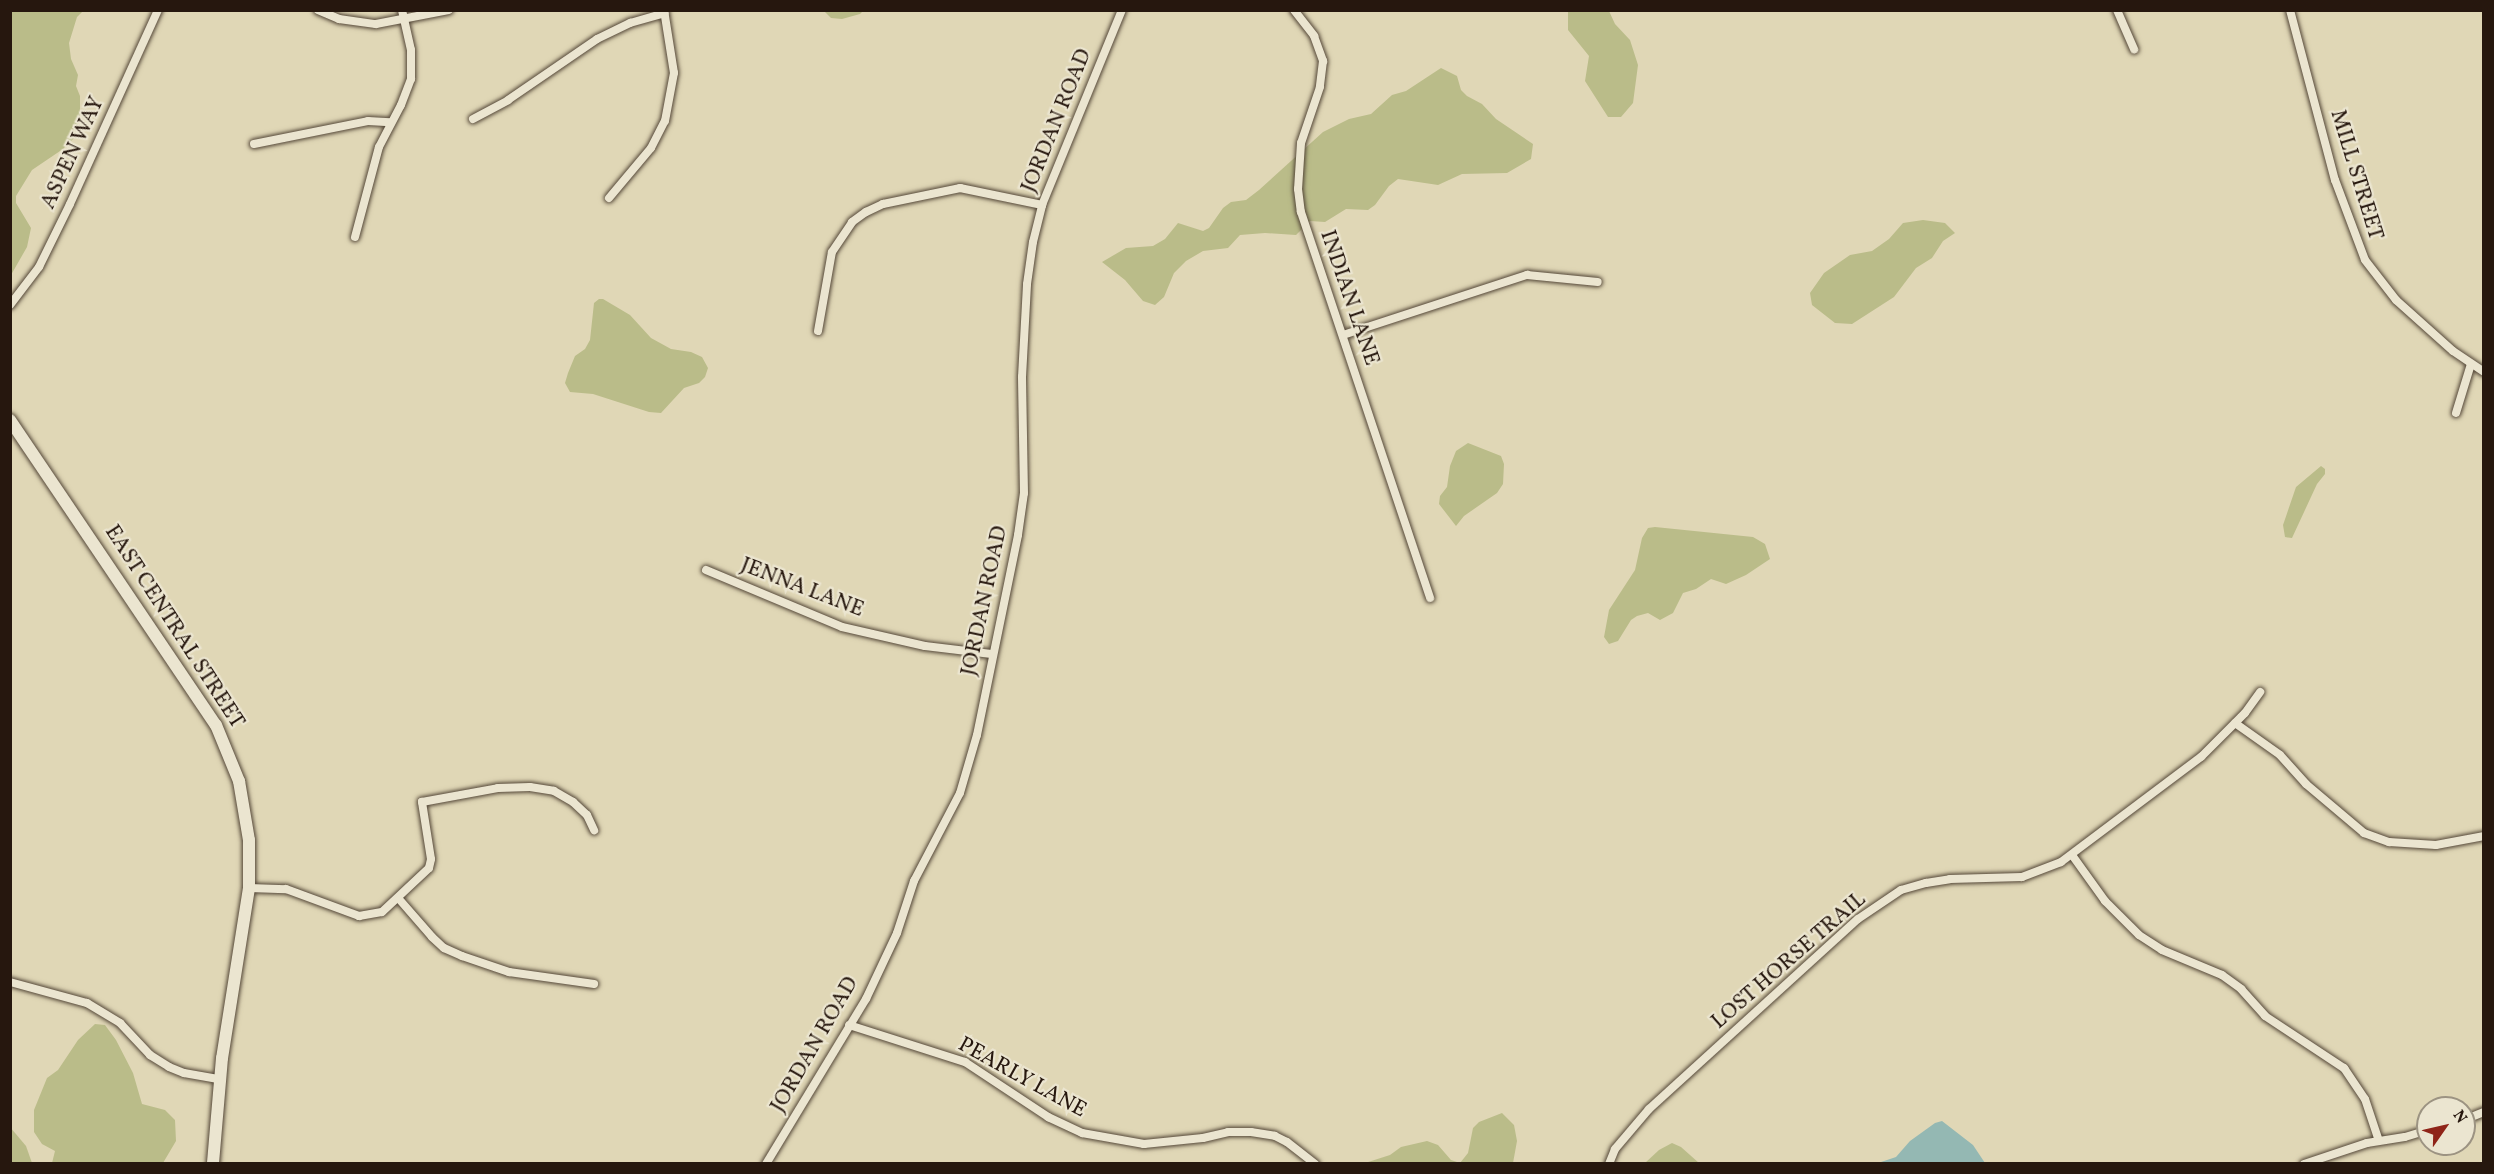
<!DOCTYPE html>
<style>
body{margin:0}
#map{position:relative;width:2494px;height:1174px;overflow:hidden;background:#e0d7b6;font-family:Vollkorn,serif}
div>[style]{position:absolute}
.green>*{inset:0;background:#babc89}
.water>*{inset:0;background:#94b8b3}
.roads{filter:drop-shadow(0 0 2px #544738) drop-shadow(0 0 2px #544738)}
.street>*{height:8px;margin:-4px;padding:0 4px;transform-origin:4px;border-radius:4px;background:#ebe5d0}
.secondary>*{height:12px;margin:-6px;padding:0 6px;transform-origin:6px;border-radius:6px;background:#ebe5d0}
span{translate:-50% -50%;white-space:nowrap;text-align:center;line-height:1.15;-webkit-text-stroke:4.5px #ebe5d0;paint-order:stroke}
.street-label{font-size:22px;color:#26170e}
.frame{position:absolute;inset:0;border:12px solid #26170e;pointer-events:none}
.north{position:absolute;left:2416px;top:1096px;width:60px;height:60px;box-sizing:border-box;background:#ebe5d0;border:2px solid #9c9382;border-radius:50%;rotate:56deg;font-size:16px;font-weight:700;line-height:24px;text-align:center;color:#26170e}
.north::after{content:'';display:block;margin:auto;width:21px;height:27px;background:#8f2418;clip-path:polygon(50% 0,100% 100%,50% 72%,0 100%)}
</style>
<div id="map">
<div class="green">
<i style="clip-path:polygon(11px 10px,83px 11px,77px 17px,69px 43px,71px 59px,78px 75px,76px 86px,80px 96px,80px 119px,74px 138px,63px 149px,32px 170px,16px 196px,16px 203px,31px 228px,27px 247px,11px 275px)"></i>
<i style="clip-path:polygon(824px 11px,863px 11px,860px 14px,842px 19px,831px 18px)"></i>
<i style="clip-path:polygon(1568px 11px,1609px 11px,1615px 24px,1630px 40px,1638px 65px,1633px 103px,1621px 117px,1608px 117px,1585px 81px,1589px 56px,1568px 30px)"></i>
<i style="clip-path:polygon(1441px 68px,1457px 76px,1461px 90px,1467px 96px,1482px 104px,1496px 119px,1533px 144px,1531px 159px,1507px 173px,1462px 174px,1438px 185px,1398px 179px,1389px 186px,1375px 205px,1368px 210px,1346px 209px,1325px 222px,1310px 221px,1296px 235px,1265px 233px,1240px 235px,1228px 248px,1203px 251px,1186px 261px,1174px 273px,1164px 297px,1155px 305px,1143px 301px,1125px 280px,1102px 262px,1126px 248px,1153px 246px,1165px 239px,1178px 223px,1203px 231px,1209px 228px,1223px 208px,1231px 202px,1246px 200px,1259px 190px,1323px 132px,1349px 119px,1371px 114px,1392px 95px,1406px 91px)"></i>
<i style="clip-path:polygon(1923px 220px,1945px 223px,1955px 233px,1943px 241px,1932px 258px,1916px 268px,1894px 297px,1852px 324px,1835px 323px,1812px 305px,1810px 293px,1824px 273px,1850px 255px,1872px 251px,1889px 239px,1903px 223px)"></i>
<i style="clip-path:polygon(599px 299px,603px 299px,630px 315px,651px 338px,671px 349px,691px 352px,702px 357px,708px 368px,705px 377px,699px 383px,684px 388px,661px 413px,649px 412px,593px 394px,570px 392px,565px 383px,568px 373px,575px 356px,585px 349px,590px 340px,594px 303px)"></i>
<i style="clip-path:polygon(1468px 443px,1501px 456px,1504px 464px,1503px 484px,1497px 493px,1464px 516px,1456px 526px,1439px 504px,1440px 496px,1447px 487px,1450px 466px,1456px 451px)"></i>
<i style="clip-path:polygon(2321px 466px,2325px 469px,2325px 474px,2317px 484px,2292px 538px,2285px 537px,2283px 525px,2296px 487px)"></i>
<i style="clip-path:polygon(1655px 527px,1753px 537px,1765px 544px,1770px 559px,1746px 575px,1726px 584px,1711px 579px,1696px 589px,1683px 593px,1673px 613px,1660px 620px,1648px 613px,1637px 616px,1631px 620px,1618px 641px,1609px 644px,1604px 637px,1609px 610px,1635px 570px,1642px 538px,1648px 528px)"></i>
<i style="clip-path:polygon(95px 1024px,105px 1025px,116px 1040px,133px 1073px,142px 1104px,165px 1110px,175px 1120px,176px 1141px,163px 1163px,52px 1163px,55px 1151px,42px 1144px,34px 1132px,34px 1110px,47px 1078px,58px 1070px,78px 1040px)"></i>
<i style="clip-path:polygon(1502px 1113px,1514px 1125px,1517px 1141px,1513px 1163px,1365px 1163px,1390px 1155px,1401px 1147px,1427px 1141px,1438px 1145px,1451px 1160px,1460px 1163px,1468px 1153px,1473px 1128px,1479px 1122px)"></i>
<i style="clip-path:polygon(10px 1127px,26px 1146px,32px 1163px,11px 1163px)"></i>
<i style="clip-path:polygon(1672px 1143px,1681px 1147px,1699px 1163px,1645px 1163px,1659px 1150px)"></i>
</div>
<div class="water">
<i style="clip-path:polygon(1942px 1121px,1973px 1145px,1985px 1163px,1878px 1163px,1896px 1157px,1910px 1141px,1935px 1123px)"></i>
</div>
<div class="roads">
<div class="street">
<i style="left:318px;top:10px;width:23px;rotate:23deg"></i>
<i style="left:339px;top:19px;width:37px;rotate:8deg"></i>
<i style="left:376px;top:24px;width:74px;rotate:-10.9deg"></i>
<i style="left:1294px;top:10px;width:33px;rotate:52deg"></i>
<i style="left:1314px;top:36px;width:27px;rotate:70deg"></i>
<i style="left:1323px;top:61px;width:26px;rotate:97deg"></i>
<i style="left:1320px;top:87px;width:59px;rotate:108.7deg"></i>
<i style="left:1301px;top:143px;width:46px;rotate:93.7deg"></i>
<i style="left:1298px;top:189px;width:23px;rotate:83deg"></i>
<i style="left:1301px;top:212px;width:407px;rotate:71.5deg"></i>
<i style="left:2117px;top:10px;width:43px;rotate:66.4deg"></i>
<i style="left:2290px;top:10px;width:176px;rotate:75.2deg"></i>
<i style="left:2335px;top:180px;width:85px;rotate:69.4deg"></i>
<i style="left:2365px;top:260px;width:51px;rotate:52.2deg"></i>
<i style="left:2396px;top:300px;width:76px;rotate:41.8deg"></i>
<i style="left:2453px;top:351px;width:37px;rotate:34deg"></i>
<i style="left:473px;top:119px;width:40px;rotate:-28deg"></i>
<i style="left:508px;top:100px;width:108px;rotate:-34.4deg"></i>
<i style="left:597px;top:39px;width:37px;rotate:-26deg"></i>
<i style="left:630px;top:23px;width:36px;rotate:-16deg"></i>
<i style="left:254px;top:144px;width:116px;rotate:-11.4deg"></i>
<i style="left:368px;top:121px;width:22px;rotate:3deg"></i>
<i style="left:609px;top:198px;width:65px;rotate:-50deg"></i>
<i style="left:651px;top:148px;width:30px;rotate:-63deg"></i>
<i style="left:665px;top:121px;width:49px;rotate:-79.4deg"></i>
<i style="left:674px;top:73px;width:64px;rotate:-99deg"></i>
<i style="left:355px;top:237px;width:93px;rotate:-75.1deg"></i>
<i style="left:379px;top:147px;width:47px;rotate:-62.4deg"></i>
<i style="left:401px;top:105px;width:28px;rotate:-69deg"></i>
<i style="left:411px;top:79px;width:29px;rotate:-90deg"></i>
<i style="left:411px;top:50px;width:41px;rotate:-102.7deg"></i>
<i style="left:10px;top:305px;width:48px;rotate:-52.7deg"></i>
<i style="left:39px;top:267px;width:70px;rotate:-63.8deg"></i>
<i style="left:70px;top:204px;width:213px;rotate:-65.6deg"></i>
<i style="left:818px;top:331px;width:80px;rotate:-80deg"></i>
<i style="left:832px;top:252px;width:36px;rotate:-56deg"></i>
<i style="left:852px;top:222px;width:17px;rotate:-36deg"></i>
<i style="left:866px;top:212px;width:19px;rotate:-25deg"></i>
<i style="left:883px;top:204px;width:79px;rotate:-11.7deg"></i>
<i style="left:960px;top:188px;width:84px;rotate:11.7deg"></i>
<i style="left:1343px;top:335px;width:194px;rotate:-18.1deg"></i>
<i style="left:1527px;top:275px;width:71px;rotate:5.6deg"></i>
<i style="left:2456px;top:413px;width:51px;rotate:-73deg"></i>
<i style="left:706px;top:570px;width:147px;rotate:22.7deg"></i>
<i style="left:842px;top:627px;width:85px;rotate:12.9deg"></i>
<i style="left:925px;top:646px;width:67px;rotate:6.8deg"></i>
<i style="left:2235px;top:723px;width:55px;rotate:35.4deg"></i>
<i style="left:2280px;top:755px;width:39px;rotate:48deg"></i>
<i style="left:2306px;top:784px;width:76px;rotate:40.2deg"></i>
<i style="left:2364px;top:833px;width:27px;rotate:20deg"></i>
<i style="left:2389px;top:842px;width:47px;rotate:3.7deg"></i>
<i style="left:2436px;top:845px;width:49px;rotate:-10.6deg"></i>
<i style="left:2072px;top:855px;width:57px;rotate:54.3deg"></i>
<i style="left:2105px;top:901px;width:48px;rotate:45deg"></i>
<i style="left:2139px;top:935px;width:27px;rotate:33deg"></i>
<i style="left:2162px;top:950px;width:65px;rotate:22.6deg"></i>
<i style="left:2222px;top:975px;width:24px;rotate:36deg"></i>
<i style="left:2241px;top:989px;width:36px;rotate:48deg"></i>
<i style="left:2265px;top:1016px;width:95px;rotate:33.4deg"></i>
<i style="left:2344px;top:1068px;width:37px;rotate:56deg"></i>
<i style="left:2365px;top:1099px;width:44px;rotate:71.6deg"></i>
<i style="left:249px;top:888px;width:37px;rotate:2deg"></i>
<i style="left:286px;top:889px;width:78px;rotate:20.3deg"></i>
<i style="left:359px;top:916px;width:23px;rotate:-10deg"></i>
<i style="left:382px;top:912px;width:64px;rotate:-43.1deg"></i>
<i style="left:429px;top:868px;width:9px;rotate:-77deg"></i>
<i style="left:431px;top:859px;width:58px;rotate:-99deg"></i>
<i style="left:422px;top:802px;width:77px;rotate:-10.4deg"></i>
<i style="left:498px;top:788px;width:32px;rotate:-2deg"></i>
<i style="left:530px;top:787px;width:24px;rotate:9deg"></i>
<i style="left:554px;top:791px;width:22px;rotate:30deg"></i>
<i style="left:573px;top:802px;width:19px;rotate:43deg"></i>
<i style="left:587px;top:815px;width:17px;rotate:65deg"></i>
<i style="left:399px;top:899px;width:50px;rotate:49deg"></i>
<i style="left:432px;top:937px;width:16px;rotate:43deg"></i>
<i style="left:444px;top:948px;width:20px;rotate:24deg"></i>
<i style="left:462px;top:956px;width:50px;rotate:18.8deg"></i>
<i style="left:509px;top:972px;width:86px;rotate:8deg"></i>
<i style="left:10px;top:982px;width:80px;rotate:15.3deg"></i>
<i style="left:87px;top:1003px;width:39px;rotate:31deg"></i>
<i style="left:120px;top:1023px;width:44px;rotate:46.8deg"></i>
<i style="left:150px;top:1055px;width:22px;rotate:32deg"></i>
<i style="left:169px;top:1067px;width:16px;rotate:22deg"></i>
<i style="left:184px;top:1073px;width:36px;rotate:10deg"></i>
<i style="left:849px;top:1025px;width:122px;rotate:17.7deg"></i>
<i style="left:965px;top:1062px;width:100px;rotate:33.5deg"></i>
<i style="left:1048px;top:1117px;width:38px;rotate:25deg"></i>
<i style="left:1082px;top:1133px;width:63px;rotate:10.1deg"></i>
<i style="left:1144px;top:1144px;width:59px;rotate:-5.8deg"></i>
<i style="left:1203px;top:1138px;width:26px;rotate:-13deg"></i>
<i style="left:1228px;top:1132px;width:23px"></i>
<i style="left:1251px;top:1132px;width:24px;rotate:9deg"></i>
<i style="left:1275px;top:1136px;width:13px;rotate:27deg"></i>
<i style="left:1287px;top:1142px;width:36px;rotate:38deg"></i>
<i style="left:2464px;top:1120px;width:22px;rotate:-22deg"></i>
<i style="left:766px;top:1164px;width:193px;rotate:-58.8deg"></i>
<i style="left:866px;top:999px;width:73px;rotate:-64.8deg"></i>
<i style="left:897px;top:933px;width:55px;rotate:-71.9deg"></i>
<i style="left:914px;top:881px;width:99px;rotate:-62.4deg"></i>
<i style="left:960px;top:793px;width:60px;rotate:-73.7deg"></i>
<i style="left:977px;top:735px;width:204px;rotate:-78.4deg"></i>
<i style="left:1018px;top:535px;width:42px;rotate:-81.9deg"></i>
<i style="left:1024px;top:493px;width:116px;rotate:-91deg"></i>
<i style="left:1022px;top:377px;width:93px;rotate:-86.9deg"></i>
<i style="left:1027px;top:284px;width:42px;rotate:-81.9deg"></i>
<i style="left:1033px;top:242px;width:38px;rotate:-76deg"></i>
<i style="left:1042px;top:205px;width:211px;rotate:-67.7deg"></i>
<i style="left:1609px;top:1164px;width:16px;rotate:-68deg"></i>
<i style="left:1615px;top:1149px;width:52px;rotate:-49.6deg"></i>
<i style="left:1649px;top:1109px;width:282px;rotate:-42.3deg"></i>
<i style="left:1858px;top:919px;width:52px;rotate:-34deg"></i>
<i style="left:1901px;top:890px;width:26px;rotate:-16deg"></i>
<i style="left:1926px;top:883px;width:24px;rotate:-9deg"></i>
<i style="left:1950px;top:879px;width:72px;rotate:-1.6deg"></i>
<i style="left:2022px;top:877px;width:42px;rotate:-21deg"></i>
<i style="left:2061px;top:862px;width:175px;rotate:-36.9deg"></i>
<i style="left:2201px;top:757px;width:62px;rotate:-45deg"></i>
<i style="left:2245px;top:713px;width:26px;rotate:-54deg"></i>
<i style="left:2304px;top:1164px;width:66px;rotate:-18.4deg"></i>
<i style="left:2367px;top:1143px;width:38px;rotate:-9deg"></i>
<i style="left:2405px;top:1137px;width:24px;rotate:-17deg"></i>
</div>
<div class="secondary">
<i style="left:10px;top:420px;width:368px;rotate:56deg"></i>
<i style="left:216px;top:725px;width:61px;rotate:67.7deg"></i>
<i style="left:239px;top:781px;width:60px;rotate:80.4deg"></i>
<i style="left:249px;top:840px;width:48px;rotate:90deg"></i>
<i style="left:249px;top:888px;width:172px;rotate:99deg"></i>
<i style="left:222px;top:1058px;width:106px;rotate:94.9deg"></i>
</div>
</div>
<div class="street-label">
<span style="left:1057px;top:121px;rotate:-68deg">JORDAN ROAD</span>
<span style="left:73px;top:153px;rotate:-65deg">ASPEN WAY</span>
<span style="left:2356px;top:175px;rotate:73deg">MILL STREET</span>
<span style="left:1349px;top:298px;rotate:71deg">INDIAN LANE</span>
<span style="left:802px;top:588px;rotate:21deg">JENNA LANE</span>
<span style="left:985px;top:601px;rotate:-78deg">JORDAN ROAD</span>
<span style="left:174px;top:627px;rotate:57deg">EAST CENTRAL STREET</span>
<span style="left:1789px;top:961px;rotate:-41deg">LOST HORSE TRAIL</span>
<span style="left:815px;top:1045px;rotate:-60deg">JORDAN ROAD</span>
<span style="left:1022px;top:1078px;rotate:29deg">PEARLY LANE</span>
</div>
<div class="frame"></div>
<div class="north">N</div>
</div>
